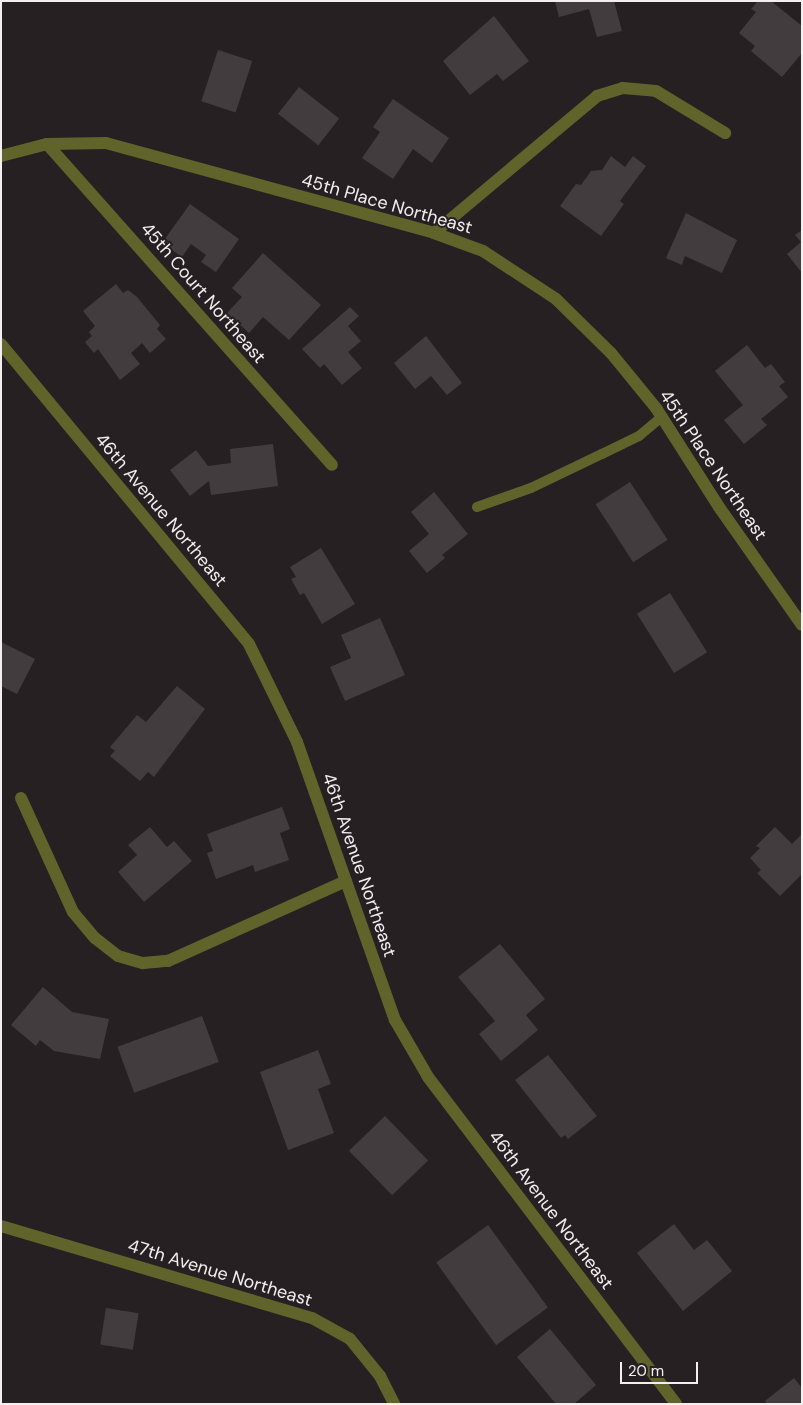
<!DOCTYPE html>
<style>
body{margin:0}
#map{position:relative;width:803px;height:1405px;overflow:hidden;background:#262023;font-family:"DM Sans",sans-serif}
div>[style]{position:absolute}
.building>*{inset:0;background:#433c3f;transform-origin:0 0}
.lane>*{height:10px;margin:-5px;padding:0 5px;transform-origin:5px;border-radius:5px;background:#61642a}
.street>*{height:12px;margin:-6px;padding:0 6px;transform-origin:6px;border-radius:6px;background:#61642a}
span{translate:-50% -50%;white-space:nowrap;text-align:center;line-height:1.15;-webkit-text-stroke:4px #262023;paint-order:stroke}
.street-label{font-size:18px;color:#f3eff0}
.frame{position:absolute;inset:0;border:2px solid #f3eff0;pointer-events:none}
.scale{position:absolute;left:620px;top:1362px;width:78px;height:22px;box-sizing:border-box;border:2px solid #f3eff0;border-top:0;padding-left:6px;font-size:15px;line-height:18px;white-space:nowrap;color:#f3eff0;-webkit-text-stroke:4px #262023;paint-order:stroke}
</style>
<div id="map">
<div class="building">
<i style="clip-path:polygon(555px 1px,614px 1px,622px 31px,597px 37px,589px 9px,559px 17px)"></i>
<i style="clip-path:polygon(758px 1px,771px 1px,802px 26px,802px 53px,782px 77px,751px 51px,755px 46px,739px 33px,756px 12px,751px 9px)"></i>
<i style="clip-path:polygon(494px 16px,529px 61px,503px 81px,497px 74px,470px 95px,443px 61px)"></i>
<i style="left:218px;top:50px;width:36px;height:54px;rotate:18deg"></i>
<i style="left:299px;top:87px;width:51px;height:34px;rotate:38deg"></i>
<i style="clip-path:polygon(393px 99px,449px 138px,432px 163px,413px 149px,393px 179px,362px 158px,380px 132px,373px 127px)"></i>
<i style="clip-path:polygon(611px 156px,625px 167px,633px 156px,646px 166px,620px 201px,624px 204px,601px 236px,560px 206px,576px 184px,581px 185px,591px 171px,602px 170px)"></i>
<i style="clip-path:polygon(190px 204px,239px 239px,216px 272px,201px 262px,206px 255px,191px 244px,182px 257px,162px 243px)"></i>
<i style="clip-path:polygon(686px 213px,737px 240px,722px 273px,685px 256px,682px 265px,666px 258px)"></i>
<i style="clip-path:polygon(802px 230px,802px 273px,787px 254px,801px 242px,795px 235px)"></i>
<i style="clip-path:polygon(263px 253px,321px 305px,289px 340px,263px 317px,249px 333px,227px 313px,242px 297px,232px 288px)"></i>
<i style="clip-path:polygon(116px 284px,123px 293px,128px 290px,137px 297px,160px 325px,157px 329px,166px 339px,150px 353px,142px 343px,131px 353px,140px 364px,120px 380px,98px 349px,94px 353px,85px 342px,92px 336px,89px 332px,95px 326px,83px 311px)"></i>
<i style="clip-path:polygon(350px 307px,359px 316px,348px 326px,361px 341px,348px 352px,362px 368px,342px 385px,324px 364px,320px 368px,302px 349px)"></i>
<i style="clip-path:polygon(426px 336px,462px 383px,447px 395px,431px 376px,415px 389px,394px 363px)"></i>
<i style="clip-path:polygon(747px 345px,765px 368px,771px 364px,785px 382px,779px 386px,788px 397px,761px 419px,767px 425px,744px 444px,724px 420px,743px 405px,715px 371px)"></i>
<i style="clip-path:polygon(273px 444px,278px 486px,211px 495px,209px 481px,190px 496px,170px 470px,196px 450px,208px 466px,231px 463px,230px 449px)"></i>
<i style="left:630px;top:482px;width:69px;height:41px;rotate:57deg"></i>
<i style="clip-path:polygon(434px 492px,468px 534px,442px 555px,445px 558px,427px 573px,409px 551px,429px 534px,411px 512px)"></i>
<i style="clip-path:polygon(321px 548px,355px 604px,322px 624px,304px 593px,300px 595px,291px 579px,296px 577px,290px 567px)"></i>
<i style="left:670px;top:593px;width:70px;height:39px;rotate:58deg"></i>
<i style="clip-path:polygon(380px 618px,405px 675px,345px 701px,330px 667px,351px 658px,341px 635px)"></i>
<i style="clip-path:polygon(1px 642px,35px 659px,17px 694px,1px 686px)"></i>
<i style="clip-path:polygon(177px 686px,205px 709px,154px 777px,148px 772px,140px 781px,110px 756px,115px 751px,110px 747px,137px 715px,146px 722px)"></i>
<i style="clip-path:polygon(282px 807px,290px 829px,280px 833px,289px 860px,255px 872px,253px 865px,216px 879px,207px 853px,213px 851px,207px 834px)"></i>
<i style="clip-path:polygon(150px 827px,167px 847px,174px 841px,192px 861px,144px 902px,118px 872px,137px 855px,128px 845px)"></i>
<i style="clip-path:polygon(775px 827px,792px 844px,802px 834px,802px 874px,780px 896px,757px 873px,761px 870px,750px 858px,760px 848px,756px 846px)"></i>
<i style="clip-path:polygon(500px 944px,545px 999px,526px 1015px,538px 1030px,501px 1061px,479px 1034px,495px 1021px,458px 977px)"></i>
<i style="clip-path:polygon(43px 987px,72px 1012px,109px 1019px,100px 1059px,54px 1051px,40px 1040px,36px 1046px,11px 1025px)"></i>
<i style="left:202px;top:1016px;width:49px;height:90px;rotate:70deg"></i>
<i style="clip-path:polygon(318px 1050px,331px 1084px,318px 1089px,334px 1133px,288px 1150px,260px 1072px)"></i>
<i style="clip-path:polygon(548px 1055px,597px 1116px,568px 1139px,565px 1135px,561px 1138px,515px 1080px)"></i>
<i style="left:385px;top:1116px;width:62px;height:50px;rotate:46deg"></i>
<i style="clip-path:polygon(674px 1224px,694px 1250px,707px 1240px,732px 1271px,683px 1311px,637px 1253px)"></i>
<i style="left:488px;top:1225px;width:102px;height:64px;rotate:54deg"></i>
<i style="left:106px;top:1308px;width:33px;height:37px;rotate:9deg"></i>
<i style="clip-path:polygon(550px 1329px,596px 1385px,574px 1404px,556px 1404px,517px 1357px)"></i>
<i style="clip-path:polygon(794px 1378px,802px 1388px,802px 1404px,767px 1404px,765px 1401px)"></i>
</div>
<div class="lane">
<i style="left:477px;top:507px;width:57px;rotate:-19.4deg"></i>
<i style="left:531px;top:488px;width:79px;rotate:-25.6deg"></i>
<i style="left:602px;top:454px;width:41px;rotate:-25.9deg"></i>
<i style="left:639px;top:436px;width:30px;rotate:-40deg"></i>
</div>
<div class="street">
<i style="left:47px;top:144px;width:429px;rotate:48.4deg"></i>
<i style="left:1px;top:156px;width:48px;rotate:-14.6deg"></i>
<i style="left:47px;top:144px;width:59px;rotate:-1deg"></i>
<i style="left:106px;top:143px;width:340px;rotate:15.3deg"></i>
<i style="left:434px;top:233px;width:52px;rotate:20.2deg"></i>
<i style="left:483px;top:251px;width:87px;rotate:33.3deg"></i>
<i style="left:556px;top:299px;width:77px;rotate:44.5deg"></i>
<i style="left:611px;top:353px;width:71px;rotate:50.7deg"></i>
<i style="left:656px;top:408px;width:117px;rotate:57.5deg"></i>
<i style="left:719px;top:507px;width:144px;rotate:54.9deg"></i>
<i style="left:434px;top:233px;width:213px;rotate:-40deg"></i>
<i style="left:597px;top:96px;width:27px;rotate:-17deg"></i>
<i style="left:623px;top:88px;width:33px;rotate:5deg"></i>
<i style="left:656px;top:91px;width:81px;rotate:31.3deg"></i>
<i style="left:1px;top:344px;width:389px;rotate:50.4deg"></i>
<i style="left:249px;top:644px;width:109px;rotate:63.9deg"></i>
<i style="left:297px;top:742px;width:295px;rotate:70.6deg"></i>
<i style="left:395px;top:1020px;width:66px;rotate:59.9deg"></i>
<i style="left:428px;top:1077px;width:410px;rotate:52.8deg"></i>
<i style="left:21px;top:798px;width:125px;rotate:65.5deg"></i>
<i style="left:73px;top:912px;width:34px;rotate:50deg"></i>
<i style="left:95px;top:938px;width:29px;rotate:38deg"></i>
<i style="left:118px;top:956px;width:26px;rotate:16deg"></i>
<i style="left:143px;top:963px;width:25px;rotate:-5deg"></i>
<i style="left:168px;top:961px;width:195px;rotate:-24.2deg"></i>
<i style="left:1px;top:1226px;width:324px;rotate:16.5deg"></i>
<i style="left:312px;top:1318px;width:43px;rotate:28.9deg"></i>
<i style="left:350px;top:1339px;width:48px;rotate:51deg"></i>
<i style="left:380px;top:1376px;width:31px;rotate:63deg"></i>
</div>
<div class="street-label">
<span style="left:387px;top:204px;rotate:16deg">45th Place Northeast</span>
<span style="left:203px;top:293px;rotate:49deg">45th Court Northeast</span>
<span style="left:713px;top:465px;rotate:56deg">45th Place Northeast</span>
<span style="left:161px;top:510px;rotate:50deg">46th Avenue Northeast</span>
<span style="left:359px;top:865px;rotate:71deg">46th Avenue Northeast</span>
<span style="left:551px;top:1210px;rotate:53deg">46th Avenue Northeast</span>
<span style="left:220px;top:1273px;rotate:17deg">47th Avenue Northeast</span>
</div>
<div class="frame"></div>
<div class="scale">20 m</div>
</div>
